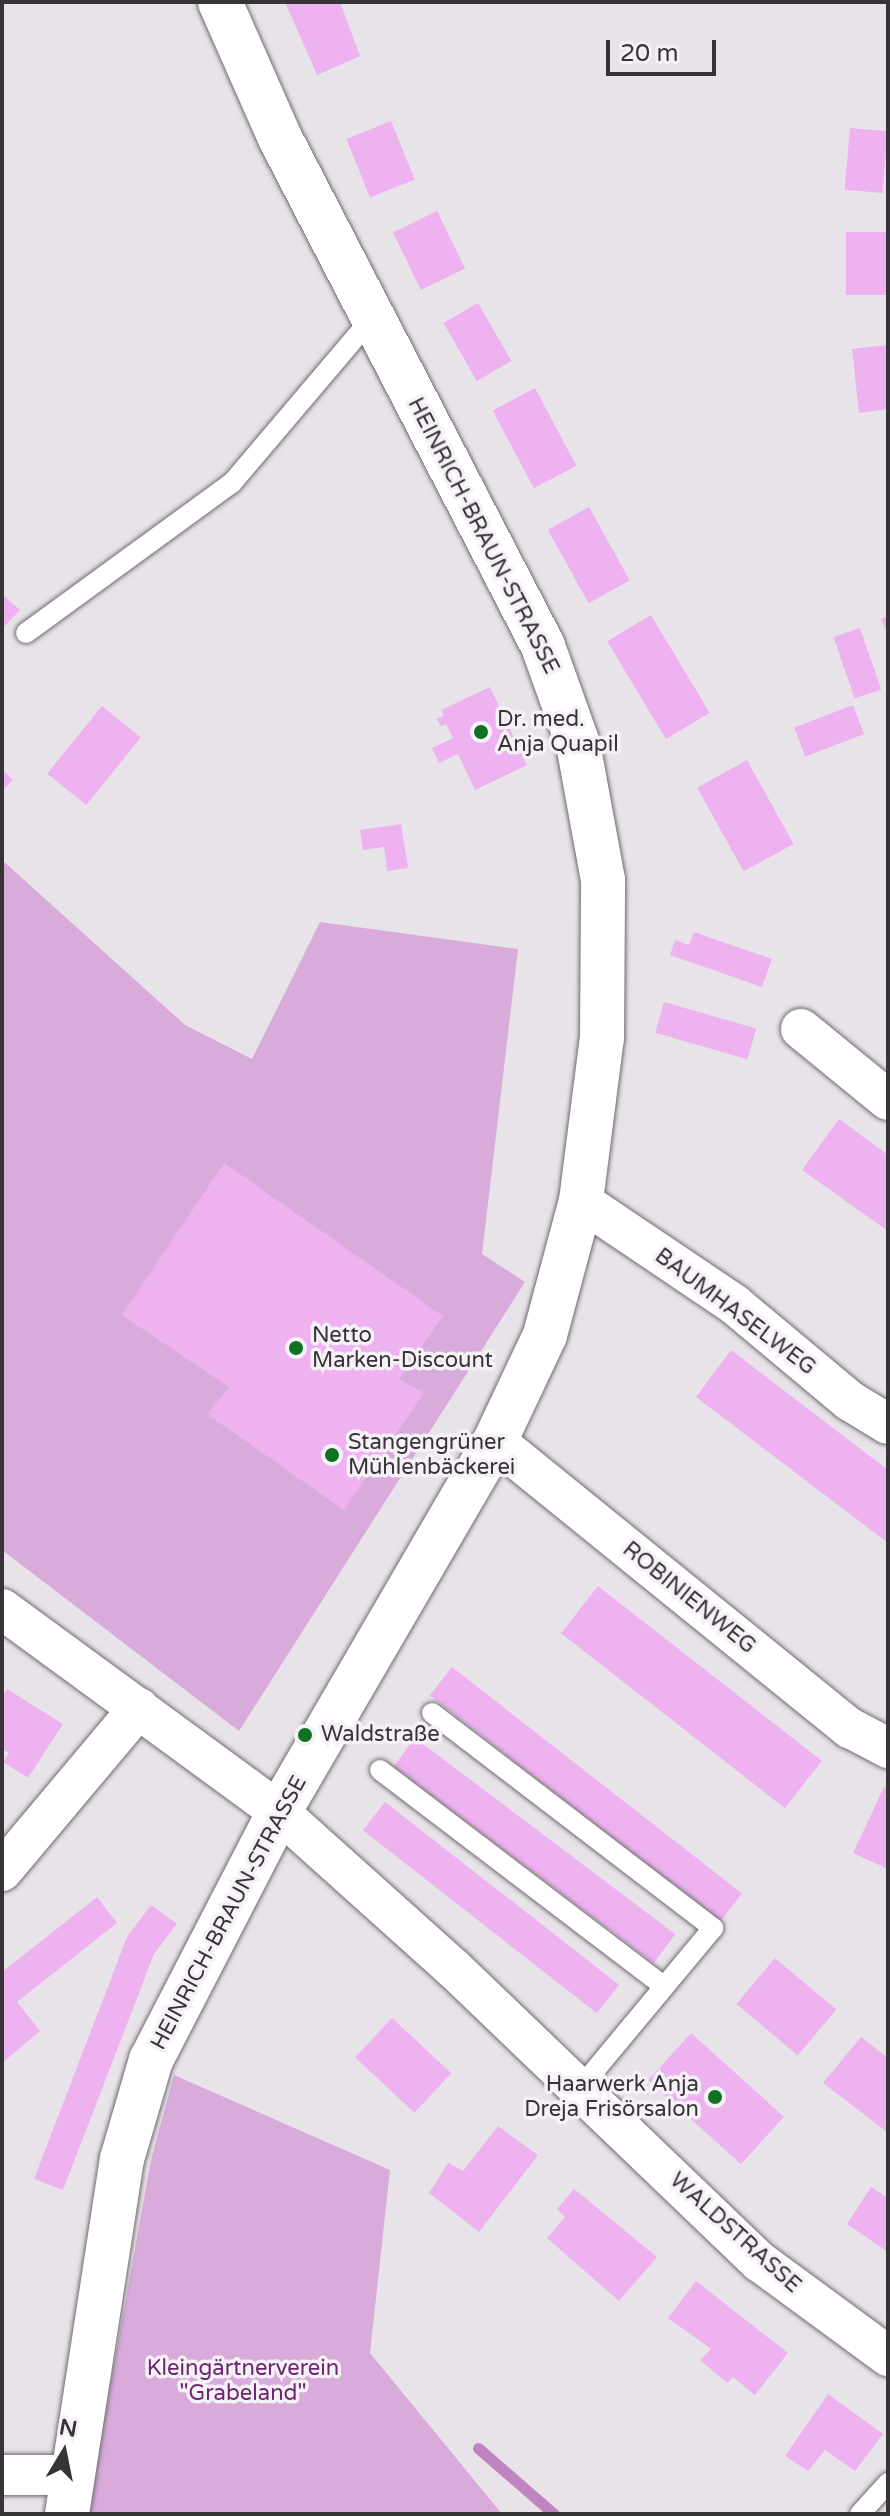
<!DOCTYPE html>
<meta charset="utf-8">
<style>
body{margin:0}
#map{position:relative;width:890px;height:2516px;overflow:hidden;background:#e8e3e8;font-family:"Varela Round",sans-serif}
div>[style]{position:absolute}
.green>*{inset:0;background:#d8abda}
.stream>*{height:11px;margin:-5.5px;padding:0 5.5px;transform-origin:5.5px;border-radius:5.5px;background:#be85c1}
.building>*{inset:0;background:#eeb2f1;transform-origin:0 0}
.roads{filter:drop-shadow(0 0 2px #6f6b6f) drop-shadow(0 0 2px #6f6b6f)}
.service>*{height:20px;margin:-10px;padding:0 10px;transform-origin:10px;border-radius:10px;background:#fff}
.minor>*{height:40px;margin:-20px;padding:0 20px;transform-origin:20px;border-radius:20px;background:#fff}
.tertiary>*{height:44px;margin:-22px;padding:0 22px;transform-origin:22px;border-radius:22px;background:#fff}
.dots>*{width:22px;height:22px;translate:-50% -50%;box-sizing:border-box;border:4px solid #f6f1f6;border-radius:50%}
span{translate:-50% -50%;white-space:nowrap;text-align:center;line-height:1.15;-webkit-text-stroke:7px #f6f1f6;paint-order:stroke}
.street-label{font-size:22px;color:#363436}
.poi-label{font-size:22px;color:#363436}
.left{translate:0 -50%;text-align:left}
.right{translate:-100% -50%;text-align:right}
.park-label{font-size:22px;color:#6b2770}
.frame{position:absolute;inset:0;border:4px solid #363436;pointer-events:none}
.north{position:absolute;left:24px;top:2412px;width:80px;height:80px;-webkit-text-stroke:6px #f6f1f6;paint-order:stroke;rotate:10deg;font-size:22px;font-weight:700;line-height:32px;text-align:center;color:#363436}
.north::after{content:'';display:block;margin:auto;width:28px;height:36px;background:#363436;clip-path:polygon(50% 0,100% 100%,50% 72%,0 100%)}
.scale{position:absolute;left:606px;top:40px;width:110px;height:36px;box-sizing:border-box;border:4px solid #363436;border-top:0;padding-left:10px;font-size:24px;line-height:28px;white-space:nowrap;color:#363436;-webkit-text-stroke:6px #f6f1f6;paint-order:stroke}
</style>
<div id="map">
<div class="green">
<i style="clip-path:polygon(2px 860px,185px 1025px,252px 1059px,320px 922px,518px 949px,482px 1254px,525px 1282px,239px 1731px,2px 1550px)"></i>
<i style="clip-path:polygon(174px 2075px,390px 2170px,370px 2353px,502px 2514px,87px 2514px,151px 2160px)"></i>
</div>
<div class="stream">
<i style="left:478px;top:2448px;width:101px;rotate:41deg"></i>
</div>
<div class="building">
<i style="clip-path:polygon(285px 2px,340px 2px,360px 56px,317px 75px)"></i>
<i style="left:391px;top:121px;width:63px;height:48px;rotate:68deg"></i>
<i style="left:850px;top:128px;width:38px;height:62px;rotate:5deg"></i>
<i style="left:437px;top:211px;width:64px;height:49px;rotate:64deg"></i>
<i style="left:846px;top:232px;width:42px;height:63px"></i>
<i style="left:478px;top:303px;width:67px;height:40px;rotate:60deg"></i>
<i style="clip-path:polygon(888px 345px,888px 409px,859px 413px,852px 349px)"></i>
<i style="left:535px;top:388px;width:88px;height:48px;rotate:62deg"></i>
<i style="left:589px;top:507px;width:84px;height:47px;rotate:61deg"></i>
<i style="clip-path:polygon(2px 594px,20px 610px,2px 629px)"></i>
<i style="left:651px;top:615px;width:114px;height:51px;rotate:59deg"></i>
<i style="clip-path:polygon(888px 616px,888px 635px,881px 619px)"></i>
<i style="left:860px;top:628px;width:65px;height:28px;rotate:71deg"></i>
<i style="clip-path:polygon(490px 687px,527px 765px,475px 790px,458px 754px,439px 763px,432px 748px,453px 738px,446px 724px,441px 726px,437px 719px,444px 716px,441px 710px)"></i>
<i style="left:853px;top:705px;width:31px;height:63px;rotate:69deg"></i>
<i style="left:102px;top:706px;width:50px;height:87px;rotate:39deg"></i>
<i style="left:747px;top:760px;width:96px;height:57px;rotate:61deg"></i>
<i style="clip-path:polygon(2px 769px,13px 780px,2px 791px)"></i>
<i style="clip-path:polygon(401px 824px,408px 868px,387px 871px,384px 847px,363px 850px,360px 830px)"></i>
<i style="clip-path:polygon(694px 932px,772px 959px,762px 987px,670px 955px,675px 940px,689px 945px)"></i>
<i style="left:664px;top:1002px;width:96px;height:32px;rotate:16deg"></i>
<i style="clip-path:polygon(839px 1119px,888px 1155px,888px 1231px,802px 1170px)"></i>
<i style="clip-path:polygon(224px 1163px,443px 1316px,399px 1379px,424px 1393px,344px 1510px,207px 1414px,229px 1387px,122px 1315px)"></i>
<i style="clip-path:polygon(731px 1350px,888px 1470px,888px 1543px,696px 1397px)"></i>
<i style="left:598px;top:1586px;width:284px;height:60px;rotate:38deg"></i>
<i style="left:452px;top:1667px;width:368px;height:36px;rotate:38deg"></i>
<i style="clip-path:polygon(7px 1689px,63px 1724px,28px 1778px,3px 1762px,9px 1753px,2px 1749px,2px 1697px)"></i>
<i style="left:415px;top:1738px;width:326px;height:36px;rotate:37deg"></i>
<i style="clip-path:polygon(884px 1787px,888px 1789px,888px 1869px,853px 1853px)"></i>
<i style="left:385px;top:1802px;width:297px;height:36px;rotate:38deg"></i>
<i style="clip-path:polygon(97px 1897px,117px 1923px,17px 2002px,40px 2031px,2px 2063px,2px 1972px)"></i>
<i style="clip-path:polygon(151px 1905px,177px 1924px,154px 1954px,63px 2190px,34px 2179px,127px 1937px)"></i>
<i style="left:775px;top:1958px;width:80px;height:60px;rotate:40deg"></i>
<i style="left:392px;top:2018px;width:81px;height:54px;rotate:43deg"></i>
<i style="left:691px;top:2033px;width:125px;height:64px;rotate:42deg"></i>
<i style="clip-path:polygon(861px 2037px,888px 2058px,887px 2132px,823px 2083px)"></i>
<i style="clip-path:polygon(498px 2126px,538px 2155px,479px 2232px,429px 2193px,448px 2163px,463px 2171px)"></i>
<i style="clip-path:polygon(871px 2187px,888px 2198px,888px 2252px,847px 2224px)"></i>
<i style="clip-path:polygon(574px 2189px,657px 2257px,619px 2301px,547px 2238px,565px 2217px,557px 2209px)"></i>
<i style="clip-path:polygon(696px 2281px,788px 2353px,755px 2395px,733px 2377px,727px 2383px,700px 2360px,711px 2349px,668px 2318px)"></i>
<i style="clip-path:polygon(828px 2394px,883px 2434px,855px 2471px,825px 2450px,808px 2471px,785px 2456px)"></i>
</div>
<div class="roads">
<div class="service">
<i style="left:26px;top:633px;width:255px;rotate:-36.1deg"></i>
<i style="left:232px;top:483px;width:216px;rotate:-49.7deg"></i>
<i style="left:432px;top:1713px;width:354px;rotate:37.4deg"></i>
<i style="left:713px;top:1928px;width:208px;rotate:129.7deg"></i>
<i style="left:380px;top:1770px;width:357px;rotate:37.3deg"></i>
<i style="left:860px;top:2514px;width:42px;rotate:-47.9deg"></i>
</div>
<div class="minor">
<i style="left:801px;top:1029px;width:112px;rotate:39.2deg"></i>
<i style="left:581px;top:1201px;width:186px;rotate:34deg"></i>
<i style="left:735px;top:1305px;width:150px;rotate:39.9deg"></i>
<i style="left:850px;top:1401px;width:44px;rotate:31.2deg"></i>
<i style="left:495px;top:1441px;width:457px;rotate:39deg"></i>
<i style="left:850px;top:1728px;width:43px;rotate:27.8deg"></i>
<i style="left:2px;top:1609px;width:343px;rotate:36.2deg"></i>
<i style="left:279px;top:1812px;width:234px;rotate:41.9deg"></i>
<i style="left:453px;top:1968px;width:425px;rotate:43.8deg"></i>
<i style="left:760px;top:2262px;width:159px;rotate:36.3deg"></i>
<i style="left:2px;top:1871px;width:213px;rotate:-50deg"></i>
<i style="left:2px;top:2475px;width:71px"></i>
</div>
<div class="tertiary">
<i style="left:67px;top:2514px;width:359px;rotate:-81.2deg"></i>
<i style="left:122px;top:2159px;width:103px;rotate:-73.7deg"></i>
<i style="left:151px;top:2060px;width:279px;rotate:-62.7deg"></i>
<i style="left:279px;top:1812px;width:429px;rotate:-59.8deg"></i>
<i style="left:495px;top:1441px;width:117px;rotate:-64.7deg"></i>
<i style="left:545px;top:1335px;width:139px;rotate:-75deg"></i>
<i style="left:581px;top:1201px;width:164px;rotate:-82.7deg"></i>
<i style="left:602px;top:1038px;width:158px;rotate:-89.6deg"></i>
<i style="left:603px;top:880px;width:138px;rotate:-100.4deg"></i>
<i style="left:578px;top:744px;width:104px;rotate:-109.7deg"></i>
<i style="left:543px;top:646px;width:572px;rotate:-117.37deg"></i>
<i style="left:280px;top:138px;width:149px;rotate:-113.8deg"></i>
</div>
</div>
<div class="dots">
<i style="left:481px;top:732px;background:#0f7222"></i>
<i style="left:296px;top:1348px;background:#0f7222"></i>
<i style="left:332px;top:1455px;background:#0f7222"></i>
<i style="left:305px;top:1735px;background:#0f7222"></i>
<i style="left:715px;top:2097px;background:#0f7222"></i>
</div>
<div class="street-label">
<span style="left:483px;top:536px;rotate:63deg">HEINRICH-BRAUN-STRASSE</span>
<span style="left:735px;top:1312px;rotate:37deg">BAUMHASELWEG</span>
<span style="left:689px;top:1598px;rotate:39deg">ROBINIENWEG</span>
<span style="left:229px;top:1913px;rotate:-62deg">HEINRICH-BRAUN-STRASSE</span>
<span style="left:735px;top:2233px;rotate:42deg">WALDSTRASSE</span>
</div>
<div class="poi-label">
<span class="left" style="left:497px;top:732px">Dr. med.<br>Anja Quapil</span>
<span class="left" style="left:312px;top:1348px">Netto<br>Marken-Discount</span>
<span class="left" style="left:348px;top:1455px">Stangengrüner<br>Mühlenbäckerei</span>
<span class="left" style="left:321px;top:1735px">Waldstraße</span>
<span class="right" style="left:699px;top:2097px">Haarwerk Anja<br>Dreja Frisörsalon</span>
</div>
<div class="park-label">
<span style="left:243px;top:2381px">Kleingärtnerverein<br>"Grabeland"</span>
</div>
<div class="frame"></div>
<div class="north">N</div>
<div class="scale">20 m</div>
</div>
